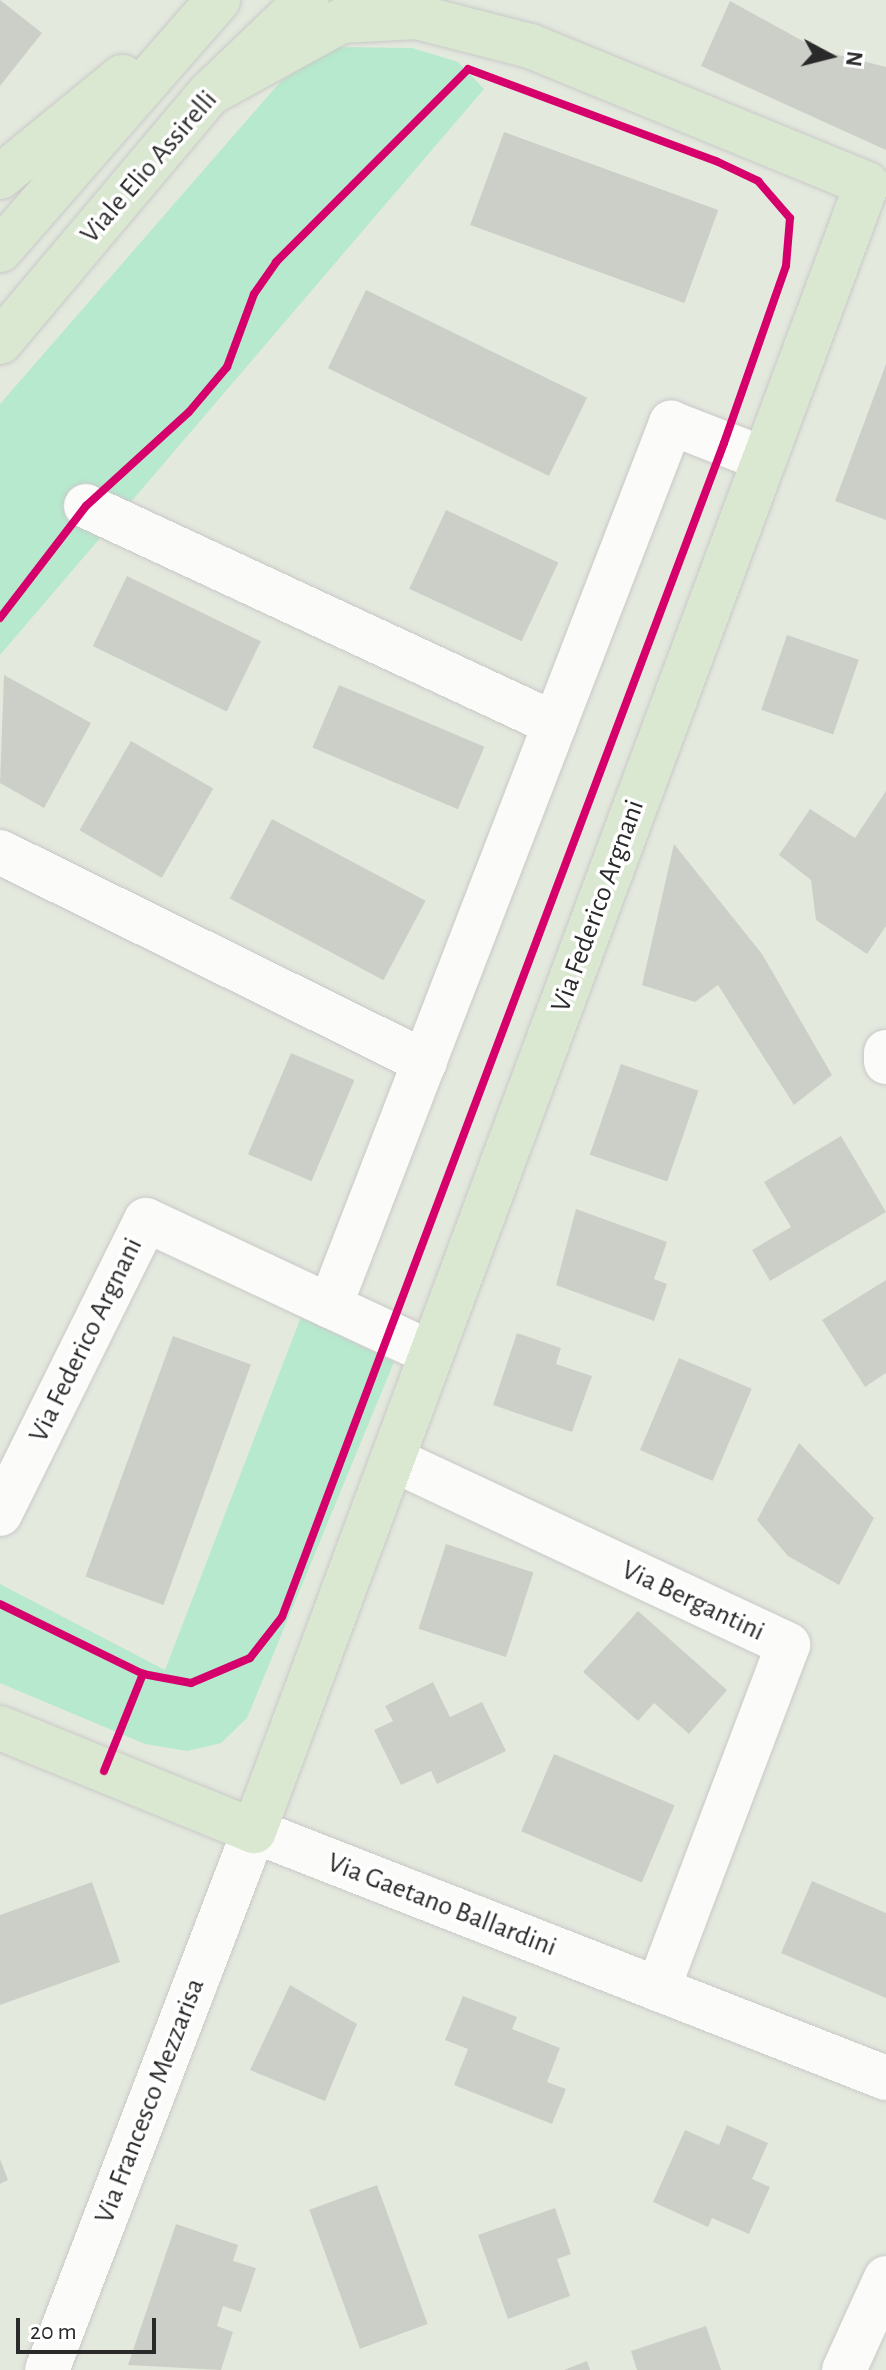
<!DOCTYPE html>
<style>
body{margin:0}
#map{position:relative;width:886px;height:2370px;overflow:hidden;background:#e4e9de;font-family:"Alegreya Sans",sans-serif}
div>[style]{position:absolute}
.green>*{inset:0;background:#b6e9ce}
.building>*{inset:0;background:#cccfc8;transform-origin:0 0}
.roads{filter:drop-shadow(0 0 2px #c9c9c8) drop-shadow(0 0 2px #c9c9c8)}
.minor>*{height:44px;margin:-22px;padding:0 22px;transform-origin:22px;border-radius:22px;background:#fbfcfa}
.major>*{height:44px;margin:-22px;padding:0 22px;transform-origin:22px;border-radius:22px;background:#dae8d1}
.cycleway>*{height:8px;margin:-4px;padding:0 4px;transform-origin:4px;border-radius:4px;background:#d6006c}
span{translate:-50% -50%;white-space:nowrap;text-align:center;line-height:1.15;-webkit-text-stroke:7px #fff;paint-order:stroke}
.street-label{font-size:28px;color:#2a2a2a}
.north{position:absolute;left:790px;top:16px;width:80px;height:80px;-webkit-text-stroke:6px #fff;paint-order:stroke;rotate:97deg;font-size:22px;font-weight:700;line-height:32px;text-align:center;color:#2a2a2a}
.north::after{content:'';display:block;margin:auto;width:28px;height:36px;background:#2a2a2a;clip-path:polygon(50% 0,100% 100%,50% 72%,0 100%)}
.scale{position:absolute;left:16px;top:2318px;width:140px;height:36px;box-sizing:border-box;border:4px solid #2a2a2a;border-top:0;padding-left:10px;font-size:24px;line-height:28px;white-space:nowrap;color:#2a2a2a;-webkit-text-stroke:6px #fff;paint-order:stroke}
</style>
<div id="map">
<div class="green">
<i style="clip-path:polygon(335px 47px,412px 48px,458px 62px,484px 89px,0 655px,0 404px,282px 80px)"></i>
<i style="clip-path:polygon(301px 1317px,394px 1362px,247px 1718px,221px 1743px,187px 1751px,145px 1744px,0 1683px,0 1584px,165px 1670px)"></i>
</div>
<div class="building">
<i style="clip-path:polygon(0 0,42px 33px,0 86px)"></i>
<i style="clip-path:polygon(730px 1px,819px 50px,886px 67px,886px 150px,701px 66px)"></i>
<i style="left:504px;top:132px;width:228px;height:99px;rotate:20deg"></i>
<i style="left:366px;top:290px;width:246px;height:87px;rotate:26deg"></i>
<i style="clip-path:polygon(886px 364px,886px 520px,835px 501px)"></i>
<i style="left:446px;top:510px;width:124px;height:87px;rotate:25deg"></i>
<i style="left:127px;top:576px;width:149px;height:78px;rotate:26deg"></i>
<i style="left:787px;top:635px;width:76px;height:79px;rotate:19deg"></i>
<i style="clip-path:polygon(4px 675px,91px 723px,44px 808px,0 783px)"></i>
<i style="left:339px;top:685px;width:158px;height:68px;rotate:23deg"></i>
<i style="left:131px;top:741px;width:95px;height:103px;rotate:30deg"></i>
<i style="clip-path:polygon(886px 791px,886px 926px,867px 954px,816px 920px,811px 880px,779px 855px,810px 809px,855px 838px)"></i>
<i style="left:272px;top:819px;width:174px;height:90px;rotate:28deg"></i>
<i style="clip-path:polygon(674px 844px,762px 954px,832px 1075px,794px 1105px,718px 985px,695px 1002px,642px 985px)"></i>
<i style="left:291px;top:1053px;width:69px;height:110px;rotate:23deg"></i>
<i style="left:621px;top:1064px;width:82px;height:96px;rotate:19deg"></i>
<i style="clip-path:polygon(841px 1136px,886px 1212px,770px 1281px,752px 1250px,791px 1227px,764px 1182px)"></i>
<i style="clip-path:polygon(576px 1209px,667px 1242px,654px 1279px,667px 1284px,654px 1321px,556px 1285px)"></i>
<i style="clip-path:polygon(886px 1280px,886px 1373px,865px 1387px,822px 1320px)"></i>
<i style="clip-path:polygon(517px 1333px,561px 1348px,556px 1364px,592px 1376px,572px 1432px,493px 1405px)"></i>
<i style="left:173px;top:1336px;width:83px;height:256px;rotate:20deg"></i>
<i style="left:679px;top:1358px;width:79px;height:100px;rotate:23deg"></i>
<i style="clip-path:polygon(799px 1443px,874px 1518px,839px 1585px,788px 1556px,757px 1520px)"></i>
<i style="left:446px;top:1544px;width:92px;height:89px;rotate:18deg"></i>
<i style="clip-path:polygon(638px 1611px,727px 1690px,689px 1734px,654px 1703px,638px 1721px,583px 1672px)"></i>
<i style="clip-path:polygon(433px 1682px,450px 1717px,482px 1702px,506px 1751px,437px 1784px,431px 1771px,401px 1785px,374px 1730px,393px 1721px,385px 1706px)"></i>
<i style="left:554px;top:1754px;width:131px;height:84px;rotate:23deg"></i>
<i style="clip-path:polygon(812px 1881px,886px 1913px,886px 1998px,781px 1953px)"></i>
<i style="clip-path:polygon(92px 1882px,120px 1962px,0 2005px,0 1915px)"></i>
<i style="clip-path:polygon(290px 1985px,357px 2024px,325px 2101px,250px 2070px)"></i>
<i style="clip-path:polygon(463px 1996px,517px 2017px,512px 2029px,560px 2048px,547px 2082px,566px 2089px,552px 2124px,454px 2085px,468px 2049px,445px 2040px)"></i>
<i style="clip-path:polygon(727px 2125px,768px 2143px,752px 2179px,770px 2187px,749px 2234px,712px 2218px,708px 2227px,653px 2202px,685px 2130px,719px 2145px)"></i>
<i style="clip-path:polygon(0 2159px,8px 2180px,0 2184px)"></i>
<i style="left:377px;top:2185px;width:148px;height:72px;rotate:70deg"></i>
<i style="clip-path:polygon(555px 2208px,571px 2254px,557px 2259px,570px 2296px,508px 2319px,478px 2235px)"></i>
<i style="clip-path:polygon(176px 2224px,238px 2245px,233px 2261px,256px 2268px,241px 2312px,223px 2306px,217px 2326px,233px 2332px,221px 2370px,128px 2365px)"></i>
<i style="clip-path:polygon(706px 2326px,721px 2370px,637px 2370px,631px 2351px)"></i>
<i style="clip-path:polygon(587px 2361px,590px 2370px,564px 2370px)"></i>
</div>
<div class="roads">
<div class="minor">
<i style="left:86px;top:506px;width:517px;rotate:24.93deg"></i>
<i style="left:0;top:852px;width:474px;rotate:26.3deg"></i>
<i style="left:886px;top:1052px;width:10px;rotate:90deg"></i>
<i style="left:431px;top:1353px;width:111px;rotate:-155deg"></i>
<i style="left:330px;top:1306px;width:947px;rotate:-68.88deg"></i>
<i style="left:671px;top:423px;width:100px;rotate:21.2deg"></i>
<i style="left:396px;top:1461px;width:433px;rotate:25.1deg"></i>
<i style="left:788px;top:1645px;width:368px;rotate:110.7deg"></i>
<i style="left:0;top:1514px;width:328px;rotate:-63.6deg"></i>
<i style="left:146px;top:1220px;width:203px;rotate:25.1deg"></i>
<i style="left:47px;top:2370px;width:577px;rotate:-68.99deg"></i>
<i style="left:254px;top:1831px;width:679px;rotate:21.35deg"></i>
<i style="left:844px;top:2370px;width:101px;rotate:-65.5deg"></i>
</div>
<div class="major">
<i style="left:0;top:177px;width:158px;rotate:-39.3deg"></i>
<i style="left:0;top:250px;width:332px;rotate:-48.9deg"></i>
<i style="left:0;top:342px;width:326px;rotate:-49.9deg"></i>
<i style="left:210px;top:93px;width:134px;rotate:-43.8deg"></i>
<i style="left:0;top:1728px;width:274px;rotate:22.1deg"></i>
<i style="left:254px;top:1831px;width:1757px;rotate:-69.59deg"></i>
<i style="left:867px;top:184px;width:364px;rotate:-157.7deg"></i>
<i style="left:530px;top:46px;width:117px;rotate:-165.6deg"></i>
<i style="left:417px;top:17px;width:76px;rotate:177deg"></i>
<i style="left:341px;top:21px;width:149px;rotate:151.2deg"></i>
</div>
</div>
<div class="cycleway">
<i style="left:0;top:618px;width:141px;rotate:-52.5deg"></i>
<i style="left:86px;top:506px;width:139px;rotate:-42.4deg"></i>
<i style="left:189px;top:412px;width:59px;rotate:-49.8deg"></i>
<i style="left:227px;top:367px;width:78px;rotate:-69.7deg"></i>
<i style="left:254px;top:294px;width:39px;rotate:-55deg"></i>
<i style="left:276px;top:262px;width:272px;rotate:-45.1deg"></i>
<i style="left:468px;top:69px;width:265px;rotate:20.4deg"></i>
<i style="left:716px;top:161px;width:47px;rotate:25.5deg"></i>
<i style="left:758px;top:181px;width:49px;rotate:49.1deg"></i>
<i style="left:790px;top:218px;width:48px;rotate:94.8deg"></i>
<i style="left:786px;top:266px;width:188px;rotate:109.3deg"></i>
<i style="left:724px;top:443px;width:1254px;rotate:110.63deg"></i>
<i style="left:282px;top:1617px;width:52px;rotate:128deg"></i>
<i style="left:250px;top:1658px;width:64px;rotate:157deg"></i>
<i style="left:191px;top:1683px;width:49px;rotate:-169.4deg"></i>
<i style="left:143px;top:1674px;width:159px;rotate:-153.9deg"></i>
<i style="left:104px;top:1771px;width:105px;rotate:-68.1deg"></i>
</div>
<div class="street-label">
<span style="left:149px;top:167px;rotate:-49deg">Viale Elio Assirelli</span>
<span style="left:598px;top:906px;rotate:-70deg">Via Federico Argnani</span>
<span style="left:86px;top:1340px;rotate:-64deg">Via Federico Argnani</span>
<span style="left:693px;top:1601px;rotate:25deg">Via Bergantini</span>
<span style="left:442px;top:1905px;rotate:21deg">Via Gaetano Ballardini</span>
<span style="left:150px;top:2101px;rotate:-69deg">Via Francesco Mezzarisa</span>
</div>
<div class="north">N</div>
<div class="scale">20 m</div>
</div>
